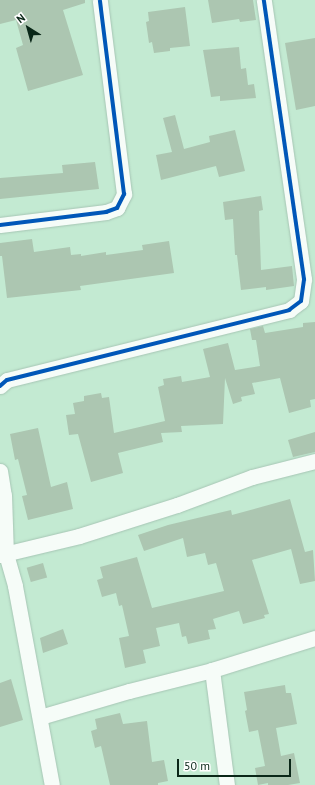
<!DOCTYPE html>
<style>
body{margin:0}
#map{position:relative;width:315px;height:785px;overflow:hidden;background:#c3ead2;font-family:"PT Sans",sans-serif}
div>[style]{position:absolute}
.building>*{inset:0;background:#acc6b1;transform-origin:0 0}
.roads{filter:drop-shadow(0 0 1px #a6c5b4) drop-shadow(0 0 1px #a6c5b4)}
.minor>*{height:15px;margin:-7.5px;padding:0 7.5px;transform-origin:7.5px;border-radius:7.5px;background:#f6fcf8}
.cycleway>*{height:4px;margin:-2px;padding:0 2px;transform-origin:2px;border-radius:2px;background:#0057b8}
span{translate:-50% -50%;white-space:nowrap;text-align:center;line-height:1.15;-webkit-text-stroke:4px #fff;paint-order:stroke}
.north{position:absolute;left:8px;top:8px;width:40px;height:40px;-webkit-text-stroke:3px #fff;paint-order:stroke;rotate:323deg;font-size:11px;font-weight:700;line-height:16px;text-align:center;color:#0a2718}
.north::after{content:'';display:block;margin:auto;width:14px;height:18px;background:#0a2718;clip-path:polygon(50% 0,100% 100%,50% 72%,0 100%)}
.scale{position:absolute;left:177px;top:759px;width:114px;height:18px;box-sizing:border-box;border:2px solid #0a2718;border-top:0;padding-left:5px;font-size:12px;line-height:14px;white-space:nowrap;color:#0a2718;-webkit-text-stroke:3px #fff;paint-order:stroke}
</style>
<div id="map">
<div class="building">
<i style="clip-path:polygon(0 0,85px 0,85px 3px,63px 10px,83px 75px,28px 91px,16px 48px,23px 45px,16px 20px,0 24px)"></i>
<i style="clip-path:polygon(208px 0,253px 0,256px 20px,240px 22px,239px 19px,212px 23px)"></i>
<i style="clip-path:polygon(185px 7px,190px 46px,170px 48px,170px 51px,154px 53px,152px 42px,149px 43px,146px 22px,149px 21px,148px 12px)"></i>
<i style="clip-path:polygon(315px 38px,315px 106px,296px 110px,285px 43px)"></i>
<i style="clip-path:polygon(239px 47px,241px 69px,246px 68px,248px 85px,254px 84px,256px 98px,220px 101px,220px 96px,211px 97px,203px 50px)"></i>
<i style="clip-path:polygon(175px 115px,184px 149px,210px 142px,209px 136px,235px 130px,245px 171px,219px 177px,216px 166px,161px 180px,156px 155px,172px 152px,163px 118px)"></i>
<i style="clip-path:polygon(95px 162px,99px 189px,0 199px,0 178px,63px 173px,62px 165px)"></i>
<i style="clip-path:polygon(261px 196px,263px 210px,259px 211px,261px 270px,292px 266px,294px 286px,266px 290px,266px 287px,241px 290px,237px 255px,235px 255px,233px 219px,225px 220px,223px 202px)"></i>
<i style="clip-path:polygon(32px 239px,34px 252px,70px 247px,71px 255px,81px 254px,81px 256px,106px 252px,106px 255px,143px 250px,142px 245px,169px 241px,174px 273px,80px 286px,81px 290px,7px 298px,2px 256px,0 256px,0 243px)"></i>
<i style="clip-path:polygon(315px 322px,315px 399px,310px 400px,311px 407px,289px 413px,280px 378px,252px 383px,255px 394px,241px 397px,242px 401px,233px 404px,225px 378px,223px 424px,181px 426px,182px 432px,161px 433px,163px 442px,118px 453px,123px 473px,91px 482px,78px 434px,69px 435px,66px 415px,75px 414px,73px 403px,84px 401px,84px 396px,101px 393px,102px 398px,109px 397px,114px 433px,165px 421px,158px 387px,164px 385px,163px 379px,181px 376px,182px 382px,210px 377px,203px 349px,228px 343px,235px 370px,260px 366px,256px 340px,252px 340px,250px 329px,263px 326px,265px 333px,303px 327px,303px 323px)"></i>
<i style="clip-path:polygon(38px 428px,51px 487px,67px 482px,73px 509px,28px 520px,22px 496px,27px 495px,18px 459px,15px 460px,10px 434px)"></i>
<i style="clip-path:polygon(315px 432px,315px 452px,293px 457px,288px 440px)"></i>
<i style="clip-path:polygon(290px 499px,305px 552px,313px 550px,315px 581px,300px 584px,291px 549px,252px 560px,269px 614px,264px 615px,265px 618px,243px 624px,239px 611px,213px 619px,216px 629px,208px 630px,210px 639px,188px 644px,186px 636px,182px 637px,179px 623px,156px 628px,160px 646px,143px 650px,146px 663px,125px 668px,119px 638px,129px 636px,122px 605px,119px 606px,116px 593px,102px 597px,97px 580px,103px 578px,100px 567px,137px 557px,152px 608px,224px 591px,216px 563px,208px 565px,205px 553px,187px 557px,183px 538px,144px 551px,138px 535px,168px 525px,231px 510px,232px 515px)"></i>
<i style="left:43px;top:563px;width:15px;height:17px;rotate:74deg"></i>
<i style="clip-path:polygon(63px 629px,68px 644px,43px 653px,40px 638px)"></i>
<i style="clip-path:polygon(11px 679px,23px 720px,0 727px,0 683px)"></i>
<i style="clip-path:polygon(285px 685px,286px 693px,291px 693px,297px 724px,276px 728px,281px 756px,294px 753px,300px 783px,288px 785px,268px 785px,268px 783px,258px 785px,255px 768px,265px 766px,258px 730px,249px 732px,245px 711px,247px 710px,244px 692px)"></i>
<i style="clip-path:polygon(120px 713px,123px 724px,147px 721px,152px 762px,164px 760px,168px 781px,158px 783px,158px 785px,110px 785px,101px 746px,95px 748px,91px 731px,97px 729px,95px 719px)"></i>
</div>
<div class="roads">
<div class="minor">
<i style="left:0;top:225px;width:107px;rotate:-7deg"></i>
<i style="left:106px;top:212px;width:12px;rotate:-20deg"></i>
<i style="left:117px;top:208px;width:16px;rotate:-63deg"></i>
<i style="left:124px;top:194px;width:195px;rotate:-97.1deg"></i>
<i style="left:0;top:386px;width:9px;rotate:-41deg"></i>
<i style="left:7px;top:380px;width:291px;rotate:-13.9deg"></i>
<i style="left:289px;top:310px;width:15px;rotate:-37deg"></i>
<i style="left:301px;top:301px;width:22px;rotate:-82deg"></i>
<i style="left:304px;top:279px;width:282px;rotate:-98.2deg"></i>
<i style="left:0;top:471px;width:24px;rotate:81deg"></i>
<i style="left:4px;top:495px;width:59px;rotate:88.1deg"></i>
<i style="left:6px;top:554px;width:33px;rotate:74deg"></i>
<i style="left:15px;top:586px;width:202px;rotate:79.5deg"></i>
<i style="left:0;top:555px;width:81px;rotate:-13.5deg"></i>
<i style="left:79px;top:536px;width:103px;rotate:-17.6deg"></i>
<i style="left:177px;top:505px;width:80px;rotate:-20.5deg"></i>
<i style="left:252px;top:477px;width:65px;rotate:-14.3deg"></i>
<i style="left:212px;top:670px;width:108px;rotate:-17.3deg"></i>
<i style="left:40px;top:717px;width:93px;rotate:-16.3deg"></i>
<i style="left:129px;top:691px;width:86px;rotate:-14.2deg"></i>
<i style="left:212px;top:670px;width:116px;rotate:82.6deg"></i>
</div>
</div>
<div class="cycleway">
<i style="left:0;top:225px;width:107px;rotate:-7deg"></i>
<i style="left:106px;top:212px;width:12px;rotate:-20deg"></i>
<i style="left:117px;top:208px;width:16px;rotate:-63deg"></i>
<i style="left:124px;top:194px;width:195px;rotate:-97.1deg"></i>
<i style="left:0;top:386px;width:9px;rotate:-41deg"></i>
<i style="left:7px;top:380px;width:291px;rotate:-13.9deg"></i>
<i style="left:289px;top:310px;width:15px;rotate:-37deg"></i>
<i style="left:301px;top:301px;width:22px;rotate:-82deg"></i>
<i style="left:304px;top:279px;width:282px;rotate:-98.2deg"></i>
</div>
<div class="north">N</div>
<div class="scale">50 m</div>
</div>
